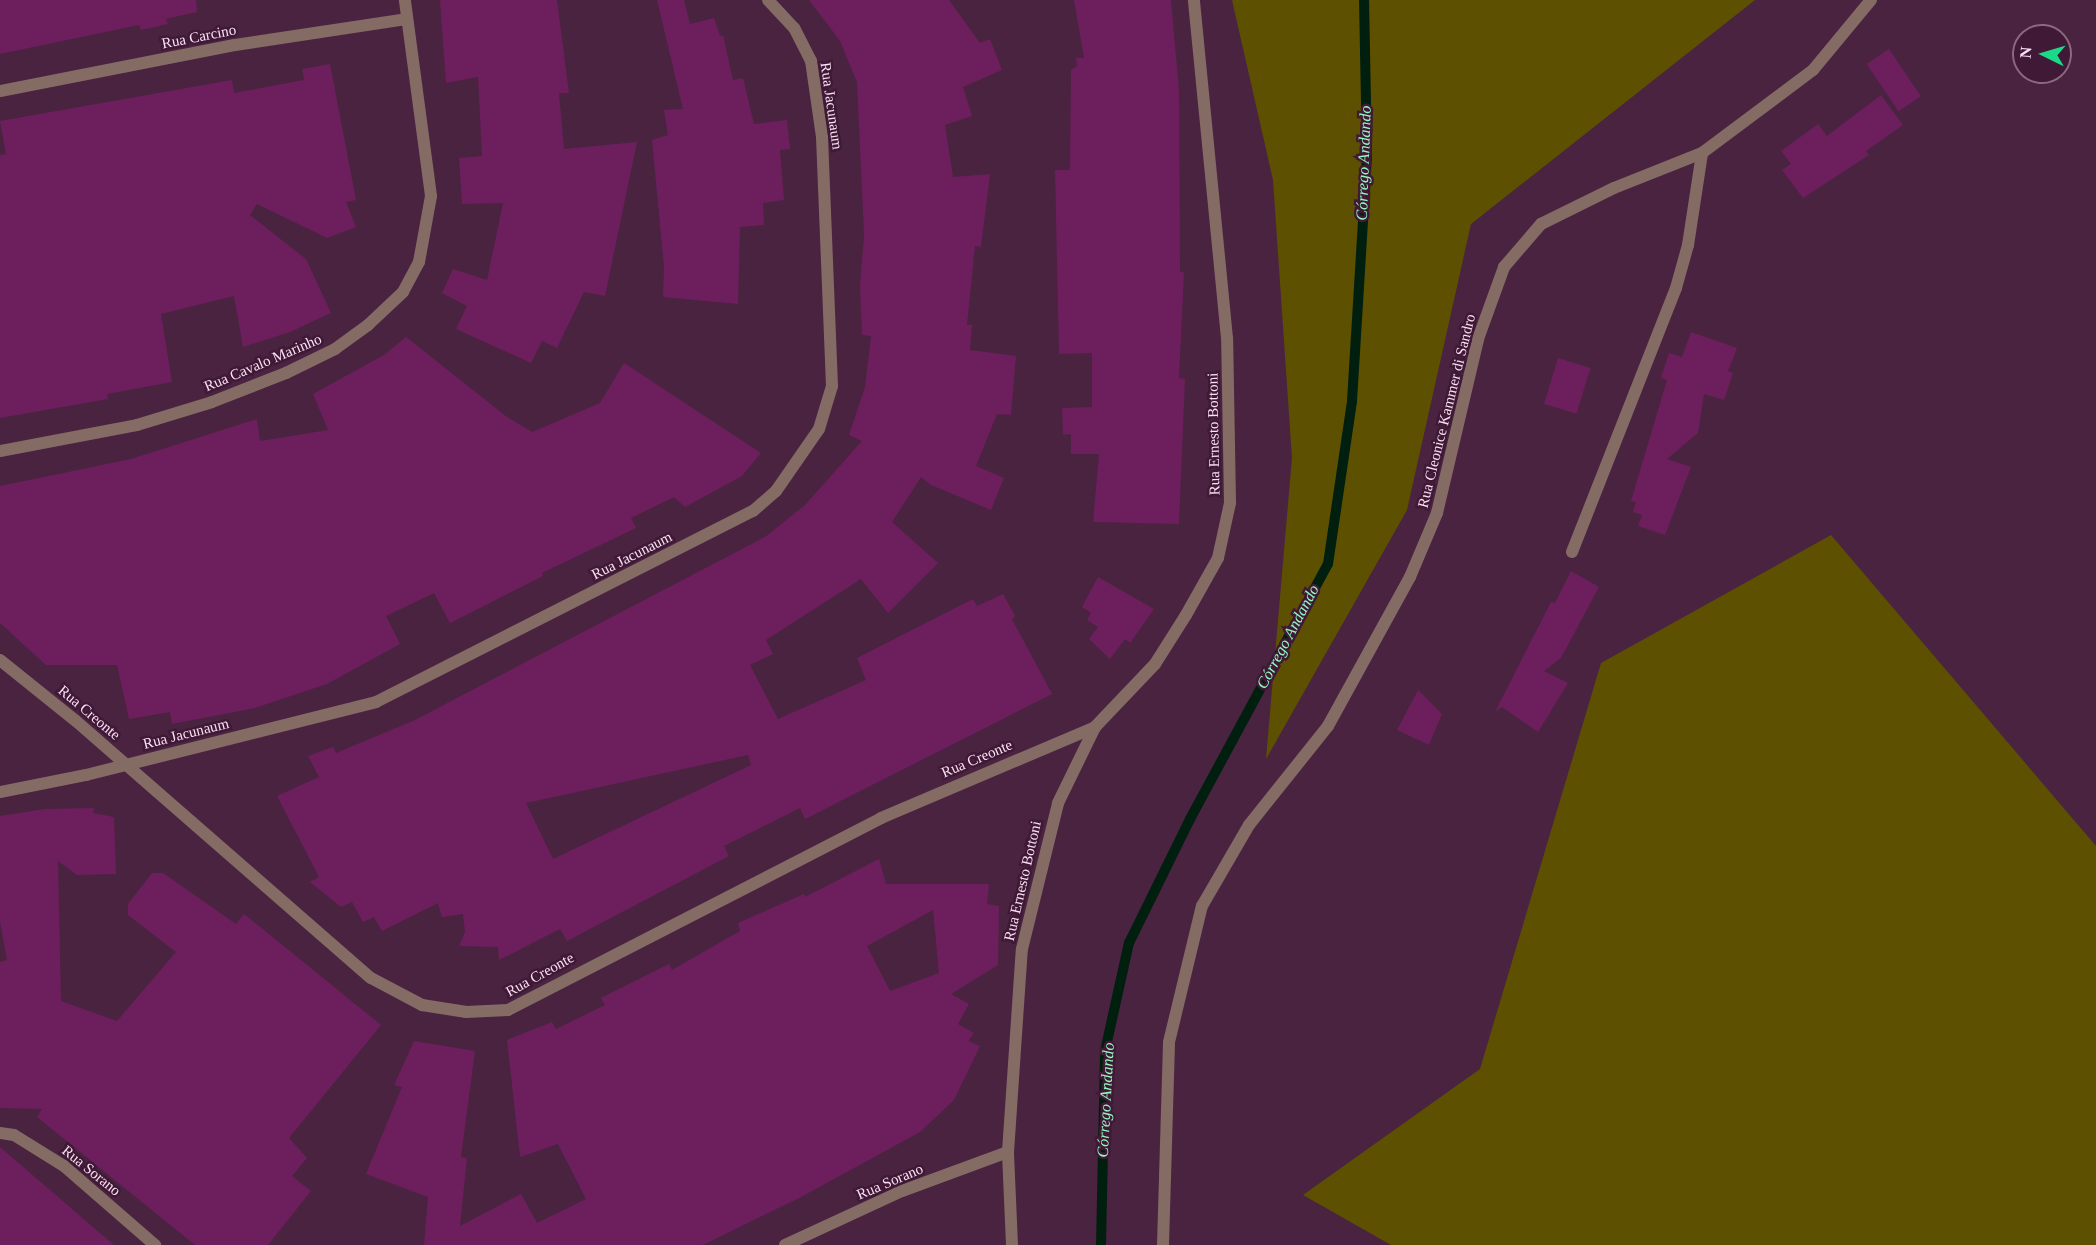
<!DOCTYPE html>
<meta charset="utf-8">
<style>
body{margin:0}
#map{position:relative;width:2096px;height:1245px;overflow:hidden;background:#4a2341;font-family:Georgia,serif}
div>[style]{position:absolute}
.green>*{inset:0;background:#5e5001}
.stream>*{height:10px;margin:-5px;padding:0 5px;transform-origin:5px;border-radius:5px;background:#001f0e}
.building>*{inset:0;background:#6c1f5c;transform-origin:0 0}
.minor>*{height:12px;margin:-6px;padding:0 6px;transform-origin:6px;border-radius:6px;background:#846c65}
span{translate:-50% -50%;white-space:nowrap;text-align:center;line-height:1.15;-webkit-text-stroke:5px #3f1936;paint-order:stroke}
.street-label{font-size:15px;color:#fae0f2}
.water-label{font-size:16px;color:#92fabe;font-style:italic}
.north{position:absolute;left:2012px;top:24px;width:60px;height:60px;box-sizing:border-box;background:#3f1936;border:2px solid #8a6981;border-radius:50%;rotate:275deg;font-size:16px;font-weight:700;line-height:24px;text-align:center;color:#fae0f2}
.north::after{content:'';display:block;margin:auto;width:21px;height:27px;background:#1cd988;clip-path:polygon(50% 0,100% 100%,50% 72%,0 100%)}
</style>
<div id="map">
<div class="green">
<i style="clip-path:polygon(1232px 0,1755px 0,1471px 224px,1407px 510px,1266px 759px,1292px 458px,1273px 180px)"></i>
<i style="clip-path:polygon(1831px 535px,2096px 846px,2096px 1245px,1391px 1245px,1303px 1195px,1480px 1069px,1601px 663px)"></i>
</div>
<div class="stream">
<i style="left:1101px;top:1245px;width:194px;rotate:-88.8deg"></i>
<i style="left:1105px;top:1051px;width:111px;rotate:-77.5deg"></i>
<i style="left:1129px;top:943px;width:138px;rotate:-63.8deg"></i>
<i style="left:1190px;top:819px;width:290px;rotate:-61.6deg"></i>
<i style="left:1328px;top:564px;width:165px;rotate:-81.6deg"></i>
<i style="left:1352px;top:401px;width:246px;rotate:-86.5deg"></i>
<i style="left:1367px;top:155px;width:155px;rotate:-91.1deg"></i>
</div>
<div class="building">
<i style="clip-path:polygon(0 0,196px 0,197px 12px,166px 19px,168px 24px,141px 30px,139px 25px,0 54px)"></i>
<i style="clip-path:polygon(440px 0,557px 0,569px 93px,559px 93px,564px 149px,637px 142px,605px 296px,584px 292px,557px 348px,542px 341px,531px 363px,456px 329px,467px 306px,442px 293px,453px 269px,487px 280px,503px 203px,462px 204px,459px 158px,482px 156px,478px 77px,446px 83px)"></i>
<i style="clip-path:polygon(657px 0,684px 0,690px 24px,714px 18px,720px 36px,723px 35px,733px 80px,743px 78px,754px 124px,787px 120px,790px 149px,780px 150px,784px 200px,763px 203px,764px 225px,740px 227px,738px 304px,663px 297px,664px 267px,652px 140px,668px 135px,664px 110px,683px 109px)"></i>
<i style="clip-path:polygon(evenodd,809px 0,949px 0,980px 43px,990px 39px,1002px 70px,963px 87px,972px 116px,945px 125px,953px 177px,990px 174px,981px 247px,975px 246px,967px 325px,972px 325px,970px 350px,1016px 356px,1011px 415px,997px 414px,976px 466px,1004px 478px,991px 510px,931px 485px,921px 477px,892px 522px,938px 563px,888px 613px,861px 579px,766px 640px,773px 654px,750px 665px,778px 719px,866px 680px,857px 658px,973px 599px,977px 606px,1003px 594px,1015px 616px,1012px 619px,1052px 694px,805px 819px,800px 808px,724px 846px,729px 856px,567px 941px,560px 929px,499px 960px,498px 947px,459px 946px,465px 932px,463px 914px,442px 917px,438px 903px,382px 931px,374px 917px,363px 922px,352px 902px,341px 907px,310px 882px,319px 877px,277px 796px,319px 777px,308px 756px,333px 747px,336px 753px,415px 720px,765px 537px,805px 505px,862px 441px,849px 435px,865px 387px,871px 336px,862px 335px,860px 286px,864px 235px,857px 82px,840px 41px,809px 0,748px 755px,751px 765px,553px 859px,526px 803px,748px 755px)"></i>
<i style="clip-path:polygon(1074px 0,1171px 0,1179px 90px,1180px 272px,1184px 272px,1179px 378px,1185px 379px,1179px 524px,1093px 522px,1099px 454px,1071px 454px,1071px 434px,1063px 435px,1062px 408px,1092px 407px,1092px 353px,1059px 354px,1055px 170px,1070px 170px,1071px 70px,1077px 66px,1076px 58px,1084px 58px)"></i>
<i style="left:1889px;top:49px;width:57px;height:27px;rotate:56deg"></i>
<i style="clip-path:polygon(330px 64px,356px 200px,346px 202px,356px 227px,327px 238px,257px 204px,250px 215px,306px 259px,331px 313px,290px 332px,243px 347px,234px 296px,161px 314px,172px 382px,107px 394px,108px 399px,0 418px,0 155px,6px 154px,0 121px,232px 80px,234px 93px,304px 80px,302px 69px)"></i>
<i style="clip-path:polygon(1881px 95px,1903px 125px,1866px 151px,1869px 155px,1803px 198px,1782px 170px,1791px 164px,1781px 151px,1818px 124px,1827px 136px)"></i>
<i style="clip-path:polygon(1691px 332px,1737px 348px,1728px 371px,1733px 373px,1724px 400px,1704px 394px,1698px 433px,1667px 459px,1691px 467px,1665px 535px,1638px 526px,1642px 515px,1633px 512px,1636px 502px,1631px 501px,1667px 380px,1661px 378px,1669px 353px,1682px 357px)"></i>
<i style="clip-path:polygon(406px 337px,507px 417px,532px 432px,600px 403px,624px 363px,761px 453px,742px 476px,685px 507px,674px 497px,631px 518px,636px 528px,542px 573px,543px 576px,450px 623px,434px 593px,386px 616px,400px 644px,327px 684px,255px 708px,172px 724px,170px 712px,129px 719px,117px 665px,46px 665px,0 623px,0 486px,131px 459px,257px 419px,260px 441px,328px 430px,313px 394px,384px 355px)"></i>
<i style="left:1558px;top:358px;width:34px;height:48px;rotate:17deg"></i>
<i style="clip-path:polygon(1571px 571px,1599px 587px,1561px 658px,1544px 671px,1568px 683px,1538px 732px,1502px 707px,1495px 712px,1551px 602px,1555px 603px)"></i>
<i style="clip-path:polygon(1098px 577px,1154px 609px,1130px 643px,1125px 639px,1110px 659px,1089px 639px,1098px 627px,1087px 620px,1091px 613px,1082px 607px)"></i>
<i style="clip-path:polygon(1418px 690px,1442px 714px,1429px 745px,1397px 730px)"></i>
<i style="clip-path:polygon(94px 808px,93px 813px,114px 817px,116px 874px,77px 875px,58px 861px,61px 1001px,117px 1021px,176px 952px,128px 915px,128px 904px,152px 873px,163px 873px,236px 924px,244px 914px,381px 1025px,289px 1138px,307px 1158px,292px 1176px,311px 1191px,268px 1245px,195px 1245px,37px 1117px,42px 1109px,0 1108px,0 962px,7px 960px,0 922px,0 816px,45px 809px)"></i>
<i style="clip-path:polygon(evenodd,879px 859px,886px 884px,989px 884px,987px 904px,999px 906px,998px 965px,951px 994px,969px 1004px,958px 1024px,974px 1033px,968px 1041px,980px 1046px,954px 1100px,920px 1132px,801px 1197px,703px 1245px,424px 1245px,428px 1197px,366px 1174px,402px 1087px,394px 1085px,414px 1041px,475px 1051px,461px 1157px,467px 1158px,460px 1226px,521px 1194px,537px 1223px,586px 1199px,558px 1144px,520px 1157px,507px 1040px,552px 1022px,556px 1029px,605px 1005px,601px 998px,669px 964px,672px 970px,740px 931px,738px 923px,804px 894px,805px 897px,879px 859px,933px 910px,939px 973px,890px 991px,867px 946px,933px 910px)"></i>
<i style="clip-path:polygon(0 1147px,114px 1245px,0 1245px)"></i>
</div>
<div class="minor">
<i style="left:0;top:91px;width:239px;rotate:-11.1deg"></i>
<i style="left:235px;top:45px;width:173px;rotate:-8.6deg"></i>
<i style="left:0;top:451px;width:139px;rotate:-10.7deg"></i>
<i style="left:137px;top:425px;width:78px;rotate:-17deg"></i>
<i style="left:212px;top:402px;width:79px;rotate:-21.4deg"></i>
<i style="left:286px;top:373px;width:55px;rotate:-26.1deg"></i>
<i style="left:335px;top:349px;width:41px;rotate:-36deg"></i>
<i style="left:368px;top:325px;width:48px;rotate:-43.3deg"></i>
<i style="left:403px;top:292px;width:34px;rotate:-62deg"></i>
<i style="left:419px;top:262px;width:67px;rotate:-79.7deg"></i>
<i style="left:431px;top:196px;width:198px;rotate:-97.6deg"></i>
<i style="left:1572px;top:552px;width:284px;rotate:-68.5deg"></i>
<i style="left:1676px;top:288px;width:45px;rotate:-74.4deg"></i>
<i style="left:1688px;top:245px;width:93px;rotate:-81.3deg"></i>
<i style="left:0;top:660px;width:97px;rotate:38.8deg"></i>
<i style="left:76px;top:721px;width:391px;rotate:41.1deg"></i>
<i style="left:371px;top:978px;width:58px;rotate:27.9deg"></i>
<i style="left:422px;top:1005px;width:45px;rotate:9deg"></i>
<i style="left:466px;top:1012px;width:42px;rotate:-2.7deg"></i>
<i style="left:508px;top:1010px;width:420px;rotate:-27.2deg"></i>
<i style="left:881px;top:818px;width:233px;rotate:-23deg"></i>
<i style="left:0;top:792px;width:88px;rotate:-11.2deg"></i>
<i style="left:86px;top:775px;width:299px;rotate:-14.1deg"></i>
<i style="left:376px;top:702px;width:423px;rotate:-26.9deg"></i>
<i style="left:753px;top:511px;width:30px;rotate:-41deg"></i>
<i style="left:776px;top:491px;width:75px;rotate:-55.3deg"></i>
<i style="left:819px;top:429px;width:45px;rotate:-73.2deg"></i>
<i style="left:832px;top:386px;width:249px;rotate:-92.3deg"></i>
<i style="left:822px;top:137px;width:77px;rotate:-98.2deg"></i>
<i style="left:811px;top:61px;width:37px;rotate:-117deg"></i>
<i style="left:794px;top:28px;width:38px;rotate:-133deg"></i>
<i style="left:0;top:1133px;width:14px;rotate:8deg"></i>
<i style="left:14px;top:1135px;width:59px;rotate:31.8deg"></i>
<i style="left:64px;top:1166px;width:121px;rotate:41deg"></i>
<i style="left:785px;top:1245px;width:129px;rotate:-24.8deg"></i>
<i style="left:902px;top:1191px;width:113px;rotate:-20.2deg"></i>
<i style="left:1012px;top:1245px;width:93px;rotate:-92.5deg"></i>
<i style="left:1008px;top:1152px;width:203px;rotate:-86.1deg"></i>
<i style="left:1022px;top:949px;width:150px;rotate:-76.1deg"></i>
<i style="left:1058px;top:803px;width:85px;rotate:-64deg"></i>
<i style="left:1095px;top:727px;width:87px;rotate:-46.4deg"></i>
<i style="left:1155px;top:664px;width:58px;rotate:-57.7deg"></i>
<i style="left:1186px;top:615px;width:65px;rotate:-60.7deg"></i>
<i style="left:1218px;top:558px;width:56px;rotate:-77.7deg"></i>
<i style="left:1230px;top:503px;width:165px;rotate:-91deg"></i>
<i style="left:1227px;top:338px;width:340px;rotate:-95.6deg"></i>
<i style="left:1163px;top:1245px;width:203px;rotate:-88.3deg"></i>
<i style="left:1169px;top:1042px;width:140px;rotate:-76.4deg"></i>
<i style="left:1202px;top:906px;width:94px;rotate:-59.9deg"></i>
<i style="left:1249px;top:825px;width:127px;rotate:-51.4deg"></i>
<i style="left:1328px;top:726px;width:170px;rotate:-61.2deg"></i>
<i style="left:1410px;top:577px;width:69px;rotate:-67.1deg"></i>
<i style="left:1437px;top:513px;width:179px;rotate:-76.7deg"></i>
<i style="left:1478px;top:339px;width:77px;rotate:-70.1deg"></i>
<i style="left:1504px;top:267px;width:57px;rotate:-49.3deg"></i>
<i style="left:1541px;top:224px;width:81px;rotate:-26.3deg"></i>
<i style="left:1614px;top:188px;width:95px;rotate:-21.7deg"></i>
<i style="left:1702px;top:153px;width:139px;rotate:-36.8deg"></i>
<i style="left:1813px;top:70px;width:91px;rotate:-50.4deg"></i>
</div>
<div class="street-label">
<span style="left:199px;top:37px;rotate:-11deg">Rua Carcino</span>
<span style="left:831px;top:106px;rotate:82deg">Rua Jacunaum</span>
<span style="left:263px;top:363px;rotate:-23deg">Rua Cavalo Marinho</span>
<span style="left:1447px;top:411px;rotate:-76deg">Rua Cleonice Kammer di Sandro</span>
<span style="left:1214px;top:434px;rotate:-91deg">Rua Ernesto Bottoni</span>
<span style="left:632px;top:556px;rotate:-27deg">Rua Jacunaum</span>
<span style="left:89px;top:713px;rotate:40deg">Rua Creonte</span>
<span style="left:186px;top:734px;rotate:-14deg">Rua Jacunaum</span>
<span style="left:977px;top:759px;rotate:-23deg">Rua Creonte</span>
<span style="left:1023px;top:881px;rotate:-77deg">Rua Ernesto Bottoni</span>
<span style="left:540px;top:975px;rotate:-29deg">Rua Creonte</span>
<span style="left:91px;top:1171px;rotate:39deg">Rua Sorano</span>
<span style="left:890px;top:1182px;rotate:-23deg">Rua Sorano</span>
</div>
<div class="water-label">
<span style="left:1364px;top:163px;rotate:-88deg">Córrego Andando</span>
<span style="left:1288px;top:637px;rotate:-62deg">Córrego Andando</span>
<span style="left:1106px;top:1100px;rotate:-87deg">Córrego Andando</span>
</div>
<div class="north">N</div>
</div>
